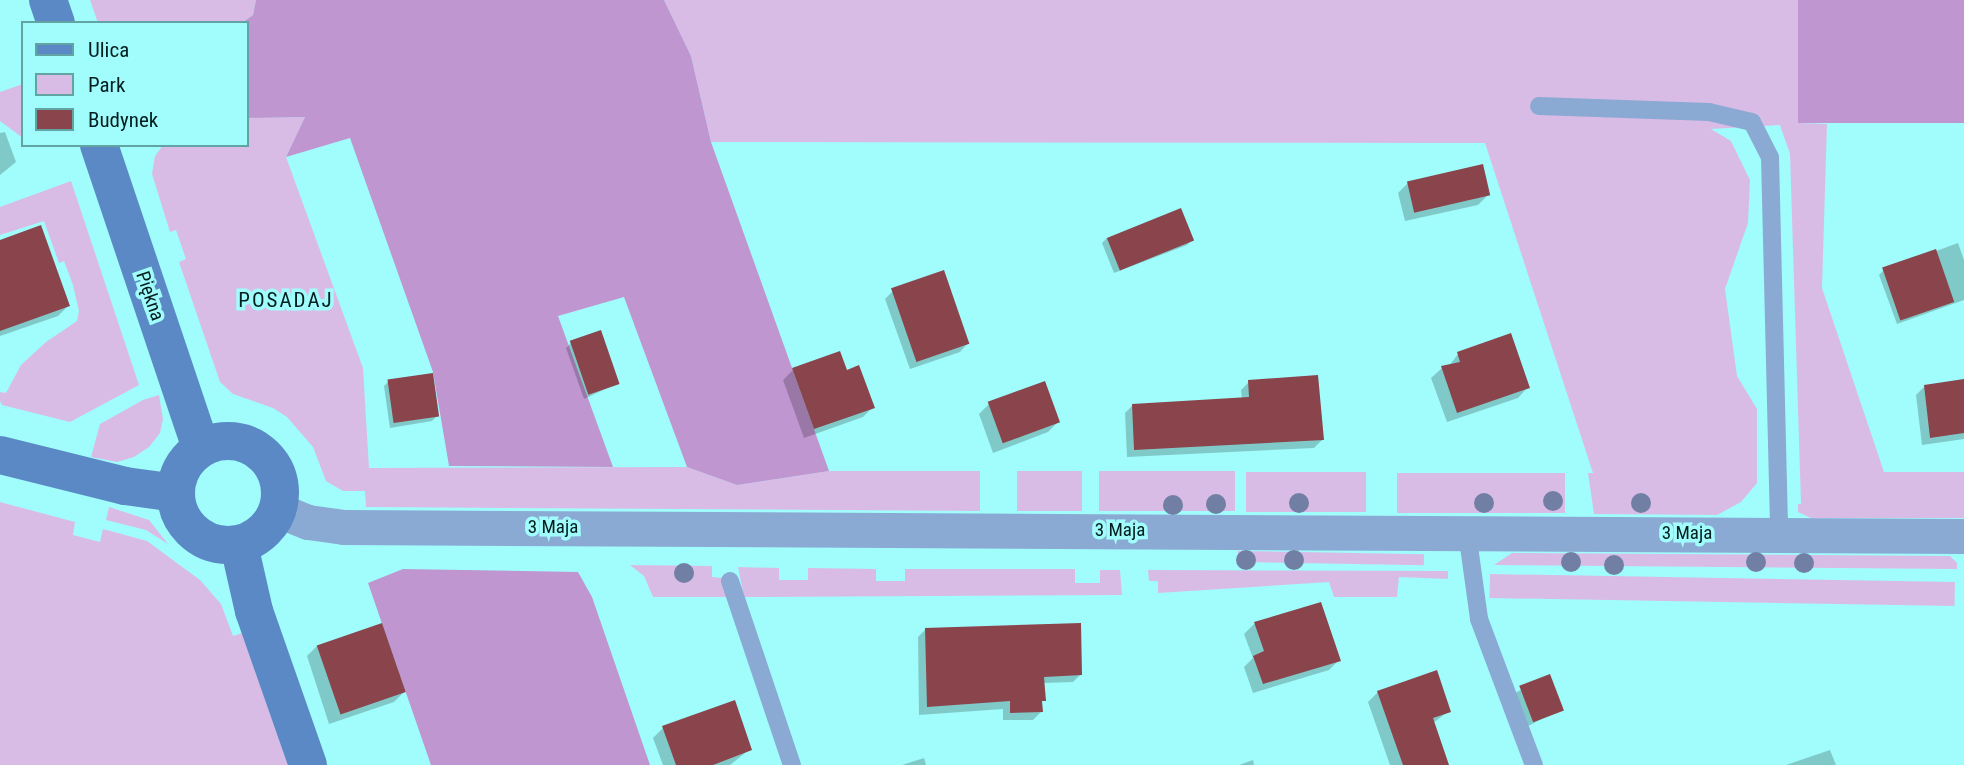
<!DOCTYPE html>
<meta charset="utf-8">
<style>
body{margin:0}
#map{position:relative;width:1964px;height:765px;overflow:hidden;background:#a1fcfc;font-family:"Roboto Condensed",sans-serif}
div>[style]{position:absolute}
.green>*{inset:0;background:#d9bce6;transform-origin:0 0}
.forest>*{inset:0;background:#c096d1;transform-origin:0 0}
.shadow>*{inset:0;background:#0003}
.building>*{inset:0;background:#8a444b;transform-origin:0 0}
.lane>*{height:18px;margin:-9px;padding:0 9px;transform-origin:9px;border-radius:9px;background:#8aa9d3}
.street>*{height:35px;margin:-17.5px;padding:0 17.5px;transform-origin:17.5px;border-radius:17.5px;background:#8aa9d3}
.secondary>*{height:38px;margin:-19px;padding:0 19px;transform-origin:19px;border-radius:19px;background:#5b89c5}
.secondary>.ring{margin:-19px;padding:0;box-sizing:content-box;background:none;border:38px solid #5b89c5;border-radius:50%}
.trees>*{width:20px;height:20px;margin:-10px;border-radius:50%;background:#727fa5}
span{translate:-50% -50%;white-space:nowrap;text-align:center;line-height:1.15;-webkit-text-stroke:7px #a1fcfc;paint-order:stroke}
.street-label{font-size:19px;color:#031e1e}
.neighbourhood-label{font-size:21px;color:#031e1e;letter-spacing:2px}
.legend{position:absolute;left:21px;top:21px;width:228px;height:126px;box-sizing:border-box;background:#a1fcfc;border:2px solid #62a3a3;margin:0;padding:9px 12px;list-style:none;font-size:21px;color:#031e1e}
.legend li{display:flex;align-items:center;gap:14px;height:35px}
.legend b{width:35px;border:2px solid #62a3a3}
</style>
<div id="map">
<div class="green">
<i style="clip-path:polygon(90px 0,256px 0,253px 15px,242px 23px,98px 23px)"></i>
<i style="clip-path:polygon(664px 0,1798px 0,1800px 123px,1827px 124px,1822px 288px,1884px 472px,1964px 472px,1964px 518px,1811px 518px,1798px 512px,1798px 504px,1801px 504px,1790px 154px,1780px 125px,1711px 129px,1731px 141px,1750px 180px,1748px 223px,1725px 289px,1737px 376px,1757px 409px,1757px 483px,1741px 502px,1717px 515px,1594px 514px,1588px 473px,1593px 473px,1485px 143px,711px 142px,691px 56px)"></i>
<i style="clip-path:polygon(23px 84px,23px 138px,0 121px,0 92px)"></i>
<i style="clip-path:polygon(305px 117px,286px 157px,363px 368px,369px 468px,687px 467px,737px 485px,829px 471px,980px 471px,980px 511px,366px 507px,365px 491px,343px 491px,326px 481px,313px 447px,287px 417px,273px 408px,233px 394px,220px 382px,179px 262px,186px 259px,176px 230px,170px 232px,152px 174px,155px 156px,163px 145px,247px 145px,247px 118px)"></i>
<i style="clip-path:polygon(71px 181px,139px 385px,70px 422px,2px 405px,0 401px,0 392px,6px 393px,21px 365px,46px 342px,77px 321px,79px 311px,73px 285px,64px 261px,59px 263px,44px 221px,0 235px,0 207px)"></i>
<i style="clip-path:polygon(159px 395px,163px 419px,160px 433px,149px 447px,134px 457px,117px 462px,91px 457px,100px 424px,143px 400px)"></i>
<i style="left:1017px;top:471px;width:65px;height:40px"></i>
<i style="left:1099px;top:471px;width:136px;height:40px"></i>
<i style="left:1246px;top:472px;width:120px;height:40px"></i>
<i style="left:1397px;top:473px;width:168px;height:40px"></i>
<i style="clip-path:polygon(0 502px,75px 522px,73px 535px,100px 542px,103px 529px,147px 541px,200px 580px,221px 604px,233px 636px,242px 633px,288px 765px,0 765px)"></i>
<i style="clip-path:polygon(109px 507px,149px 520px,168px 544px,146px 530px,106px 520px)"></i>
<i style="left:1238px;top:551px;width:186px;height:11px;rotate:1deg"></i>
<i style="clip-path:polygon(1512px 553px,1950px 556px,1957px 563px,1957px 569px,1494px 565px)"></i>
<i style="clip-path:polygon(630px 565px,712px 566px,712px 577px,722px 578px,729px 597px,653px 597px,644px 576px)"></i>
<i style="clip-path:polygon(738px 567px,779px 568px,779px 580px,808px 580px,808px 568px,876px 569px,876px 581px,905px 581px,905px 569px,1075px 569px,1075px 583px,1100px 583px,1100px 570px,1120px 570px,1122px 595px,744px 597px)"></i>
<i style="clip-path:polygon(1148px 570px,1448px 571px,1448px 579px,1399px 577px,1397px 597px,1334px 597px,1329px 582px,1158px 593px,1158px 581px,1149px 581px)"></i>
<i style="left:1490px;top:574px;width:465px;height:24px;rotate:1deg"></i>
</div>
<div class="forest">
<i style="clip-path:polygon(256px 0,664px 0,691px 56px,711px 142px,829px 471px,737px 485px,687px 467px,624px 297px,558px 316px,613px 467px,449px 466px,433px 372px,350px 138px,286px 157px,305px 117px,247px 118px,247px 23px,242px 23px,253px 15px)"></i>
<i style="left:1798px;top:0;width:166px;height:123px"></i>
<i style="clip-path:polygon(403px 569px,578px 572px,592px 597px,650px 765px,431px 765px,368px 583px)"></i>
</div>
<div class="shadow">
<i style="clip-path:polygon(5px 132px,16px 162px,0 175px,0 133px)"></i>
<i style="clip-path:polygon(1408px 183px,1488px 195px,1478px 205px,1405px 221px,1398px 193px)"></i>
<i style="clip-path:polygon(1107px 238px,1192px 240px,1187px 245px,1114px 273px,1102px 243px)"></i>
<i style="clip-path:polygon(0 242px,68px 306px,58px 316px,0 336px)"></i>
<i style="clip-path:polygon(1958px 243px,1964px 260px,1964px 300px,1897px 324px,1879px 275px,1884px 270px)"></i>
<i style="clip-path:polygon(893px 291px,967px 344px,960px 352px,910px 369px,885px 299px)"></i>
<i style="clip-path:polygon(571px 343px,618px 383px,584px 399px,566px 348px)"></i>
<i style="clip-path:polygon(839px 353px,846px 372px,873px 407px,863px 417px,804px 438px,783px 380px,793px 370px)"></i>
<i style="clip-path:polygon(1458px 354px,1528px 387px,1518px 398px,1447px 422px,1431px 378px,1442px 368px,1449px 366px)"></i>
<i style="clip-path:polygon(389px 381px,437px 416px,432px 421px,390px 428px,384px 386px)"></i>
<i style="clip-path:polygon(1964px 381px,1964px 439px,1922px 445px,1916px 395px,1924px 387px)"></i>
<i style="clip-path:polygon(1249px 382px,1322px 440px,1314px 448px,1127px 457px,1125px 413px,1133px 405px,1242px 399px,1241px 390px)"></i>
<i style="clip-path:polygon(989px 404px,1058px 422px,1048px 432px,993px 453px,979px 414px)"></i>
<i style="clip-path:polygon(1319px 604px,1339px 660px,1329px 670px,1253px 693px,1244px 667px,1253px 658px,1244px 634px,1254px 624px)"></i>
<i style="clip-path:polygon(926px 629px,1081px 674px,1073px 682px,1043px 683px,1041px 712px,1033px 720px,1003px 720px,1003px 709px,919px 715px,918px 637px)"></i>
<i style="clip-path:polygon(317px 646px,404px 692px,394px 702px,329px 724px,307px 656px)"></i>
<i style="clip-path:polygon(1549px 676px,1562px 709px,1528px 726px,1515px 693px)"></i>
<i style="clip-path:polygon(1378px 692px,1449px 711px,1433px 723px,1447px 765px,1390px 765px,1368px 702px)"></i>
<i style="clip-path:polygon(663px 728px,750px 749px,730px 765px,663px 765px,653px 738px)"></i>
<i style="clip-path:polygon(1830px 750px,1836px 765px,1786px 765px)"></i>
<i style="clip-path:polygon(924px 758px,926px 765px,902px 765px)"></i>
<i style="clip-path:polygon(1253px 760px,1254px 765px,1239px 765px)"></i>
</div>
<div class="building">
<i style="left:1483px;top:164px;width:32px;height:78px;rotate:77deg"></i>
<i style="left:1181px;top:208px;width:35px;height:80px;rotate:68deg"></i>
<i style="clip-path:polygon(41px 225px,70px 306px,0 331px,0 240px)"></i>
<i style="left:1936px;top:249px;width:56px;height:57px;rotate:71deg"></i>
<i style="left:944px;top:270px;width:78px;height:56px;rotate:71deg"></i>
<i style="left:601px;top:330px;width:57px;height:33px;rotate:71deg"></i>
<i style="clip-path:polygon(1511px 333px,1530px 388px,1457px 413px,1441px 366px,1460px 362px,1457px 352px)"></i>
<i style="clip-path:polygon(840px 351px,847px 370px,859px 365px,875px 408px,814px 429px,792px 368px)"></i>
<i style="left:433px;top:373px;width:44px;height:46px;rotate:82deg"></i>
<i style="clip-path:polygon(1318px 375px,1324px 440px,1134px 450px,1132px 404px,1249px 397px,1248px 380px)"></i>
<i style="clip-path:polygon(1964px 379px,1964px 433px,1930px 438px,1924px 385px)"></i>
<i style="left:1045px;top:381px;width:44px;height:61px;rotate:70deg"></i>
<i style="clip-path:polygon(1321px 602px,1341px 661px,1263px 684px,1253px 656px,1264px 651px,1254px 622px)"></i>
<i style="left:382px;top:623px;width:73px;height:69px;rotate:71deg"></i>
<i style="clip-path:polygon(1081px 623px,1082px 675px,1044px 677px,1046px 701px,1042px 701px,1043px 712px,1010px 713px,1010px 701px,927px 707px,925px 628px)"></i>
<i style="clip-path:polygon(1437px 670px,1451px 712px,1433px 718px,1449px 765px,1403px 765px,1377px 691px)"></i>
<i style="left:1550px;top:674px;width:39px;height:33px;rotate:69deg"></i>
<i style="clip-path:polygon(735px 700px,752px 750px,713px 765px,676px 765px,662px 726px)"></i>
</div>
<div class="lane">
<i style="left:1539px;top:106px;width:170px;rotate:2deg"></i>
<i style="left:1709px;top:112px;width:44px;rotate:13.1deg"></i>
<i style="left:1752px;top:122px;width:39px;rotate:63deg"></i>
<i style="left:1770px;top:157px;width:377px;rotate:88.6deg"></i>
<i style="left:1467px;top:532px;width:88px;rotate:82.1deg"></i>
<i style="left:1479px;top:619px;width:156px;rotate:69.4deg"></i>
<i style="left:730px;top:581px;width:194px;rotate:71.4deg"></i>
</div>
<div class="street">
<i style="left:278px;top:510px;width:32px;rotate:22deg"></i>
<i style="left:308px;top:522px;width:36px;rotate:8deg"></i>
<i style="left:344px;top:527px;width:1620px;rotate:0.32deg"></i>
</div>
<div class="secondary">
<i style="left:48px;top:0;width:24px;rotate:71deg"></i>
<i style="left:99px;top:145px;width:320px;rotate:71.4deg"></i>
<i class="ring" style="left:176px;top:441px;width:66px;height:66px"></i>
<i style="left:0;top:455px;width:129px;rotate:13.9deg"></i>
<i style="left:125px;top:486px;width:51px;rotate:7.8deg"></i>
<i style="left:239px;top:545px;width:68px;rotate:77.2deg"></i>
<i style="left:254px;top:611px;width:163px;rotate:70.7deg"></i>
</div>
<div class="trees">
<i style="left:1553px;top:501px"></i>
<i style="left:1299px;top:503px"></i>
<i style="left:1484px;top:503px"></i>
<i style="left:1641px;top:503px"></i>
<i style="left:1216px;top:504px"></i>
<i style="left:1173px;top:505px"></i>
<i style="left:1246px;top:560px"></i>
<i style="left:1294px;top:560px"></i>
<i style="left:1571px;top:562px"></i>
<i style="left:1756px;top:562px"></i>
<i style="left:1804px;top:563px"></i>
<i style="left:1614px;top:565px"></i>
<i style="left:684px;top:573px"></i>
</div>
<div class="street-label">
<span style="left:150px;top:296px;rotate:71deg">Piękna</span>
<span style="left:553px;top:527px">3 Maja</span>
<span style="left:1120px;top:530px">3 Maja</span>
<span style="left:1687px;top:533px">3 Maja</span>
</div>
<div class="neighbourhood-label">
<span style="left:286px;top:300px">POSADAJ</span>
</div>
<ul class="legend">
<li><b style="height:9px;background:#5b89c5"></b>Ulica</li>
<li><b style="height:19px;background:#d9bce6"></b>Park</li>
<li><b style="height:19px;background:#8a444b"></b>Budynek</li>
</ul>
</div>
